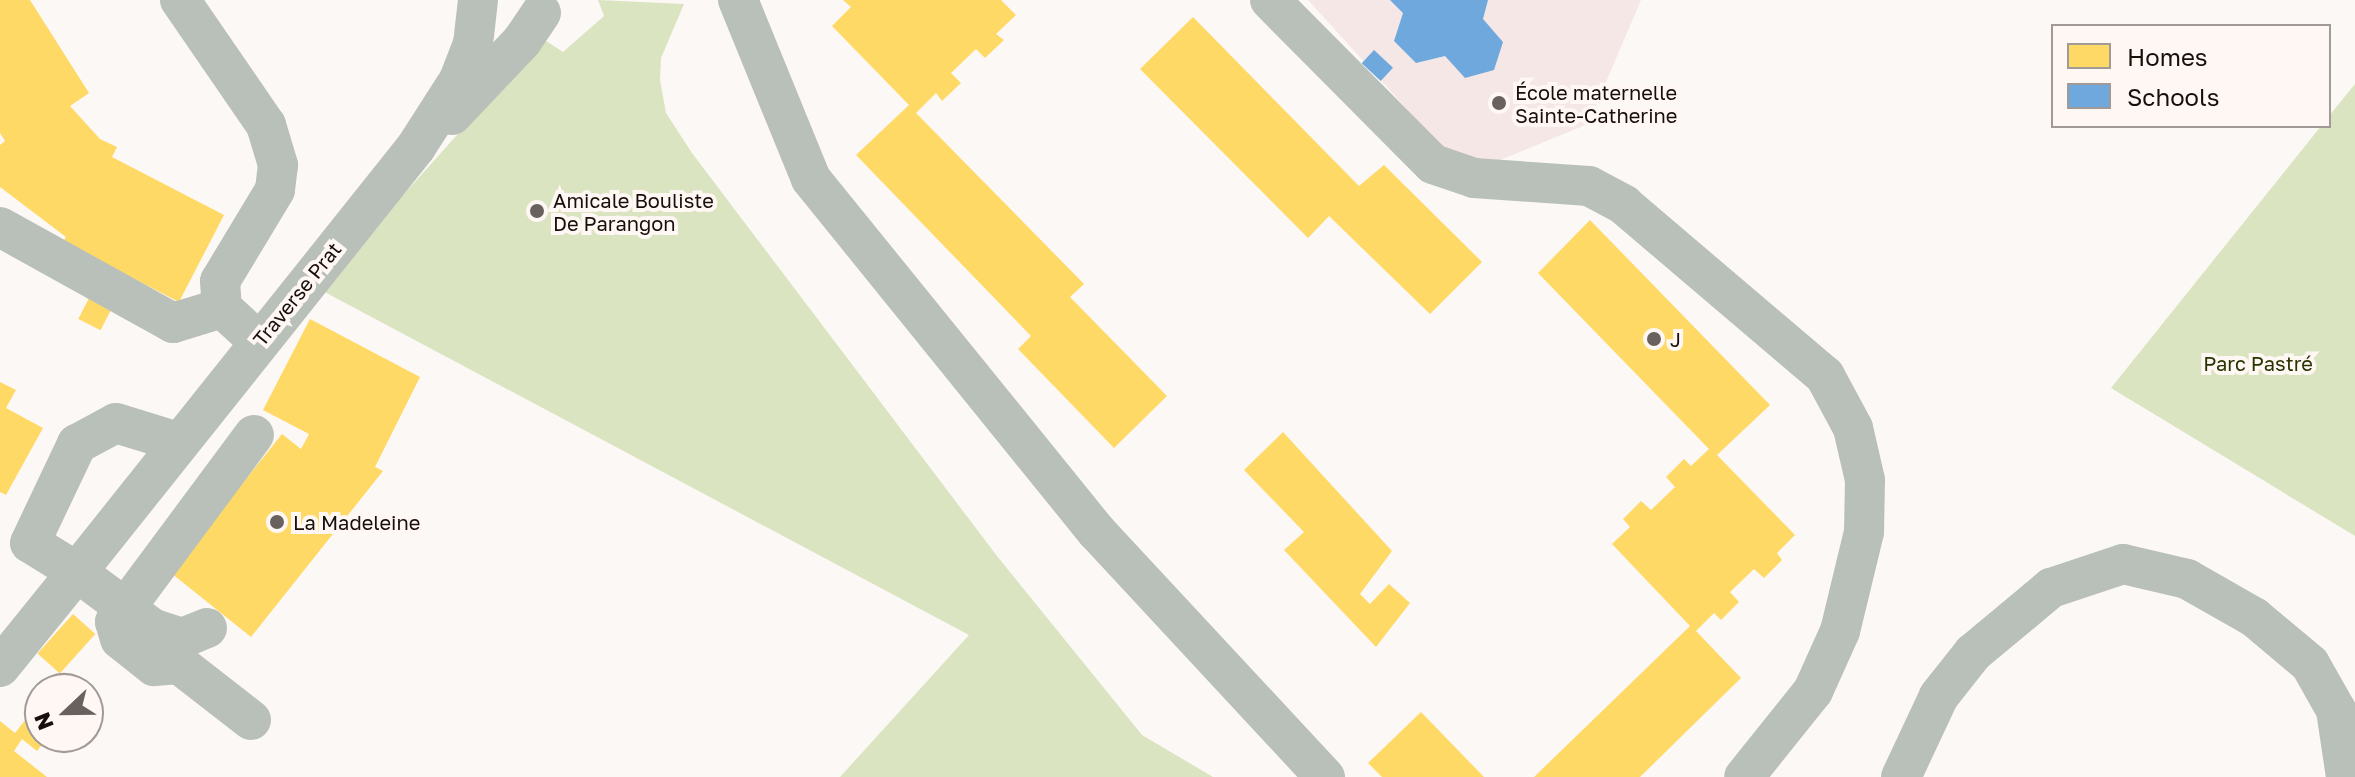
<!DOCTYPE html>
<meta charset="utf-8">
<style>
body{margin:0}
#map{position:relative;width:2355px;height:777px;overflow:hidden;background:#fcf8f6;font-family:"Golos Text",sans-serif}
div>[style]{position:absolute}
.education>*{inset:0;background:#f5e7e6}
.green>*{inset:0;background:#dbe4c1}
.homes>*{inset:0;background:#ffd966;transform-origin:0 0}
.schools>*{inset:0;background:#6fa8dc;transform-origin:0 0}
.minor>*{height:40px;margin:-20px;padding:0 20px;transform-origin:20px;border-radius:20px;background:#b9c0b9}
.dots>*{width:22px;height:22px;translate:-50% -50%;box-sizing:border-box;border:4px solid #fef7f4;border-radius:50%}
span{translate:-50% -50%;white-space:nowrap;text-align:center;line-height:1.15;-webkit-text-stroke:8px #fef7f4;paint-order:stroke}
.poi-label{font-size:20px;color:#190f0a}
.left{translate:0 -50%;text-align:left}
.street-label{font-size:20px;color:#190f0a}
.park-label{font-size:20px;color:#283400}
.legend{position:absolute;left:2051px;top:24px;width:280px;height:104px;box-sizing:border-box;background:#fef7f4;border:2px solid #a29a96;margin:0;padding:10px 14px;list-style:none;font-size:24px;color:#190f0a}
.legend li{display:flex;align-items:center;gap:16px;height:40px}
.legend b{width:40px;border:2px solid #a29a96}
.north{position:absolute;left:24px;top:673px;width:80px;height:80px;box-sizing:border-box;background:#fef7f4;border:2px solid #a29a96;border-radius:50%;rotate:248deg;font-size:22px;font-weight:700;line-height:32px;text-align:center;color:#190f0a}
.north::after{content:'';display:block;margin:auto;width:28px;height:36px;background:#68615d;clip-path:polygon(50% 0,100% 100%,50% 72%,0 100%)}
</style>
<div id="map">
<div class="education">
<i style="clip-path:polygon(1308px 0,1641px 0,1588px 124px,1466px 174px)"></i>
</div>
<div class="green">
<i style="clip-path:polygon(598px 0,684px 4px,661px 58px,660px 80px,666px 113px,692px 153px,997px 556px,1142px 735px,1213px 777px,840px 777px,969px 635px,319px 289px,543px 39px,563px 52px,604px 16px)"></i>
<i style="clip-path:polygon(2355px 84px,2355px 536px,2111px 388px,2321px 126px,2329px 126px,2329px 116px)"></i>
</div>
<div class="homes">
<i style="clip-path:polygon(0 0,30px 0,89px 93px,70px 106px,100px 139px,117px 147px,112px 157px,224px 215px,179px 302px,63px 242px,66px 237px,0 187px,0 145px,5px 141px,0 133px)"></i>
<i style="clip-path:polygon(843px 0,1001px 0,1016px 15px,996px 34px,1004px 40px,985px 58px,976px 49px,951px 73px,961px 83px,942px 101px,936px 93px,916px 113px,1084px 284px,1070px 297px,1167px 396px,1114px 448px,1018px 349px,1031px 336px,856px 155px,909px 105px,832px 26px,851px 7px)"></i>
<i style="clip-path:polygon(1193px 17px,1359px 186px,1384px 165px,1482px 262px,1430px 314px,1329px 216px,1308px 238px,1140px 69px)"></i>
<i style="clip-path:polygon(1590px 220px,1770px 405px,1717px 455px,1795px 535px,1777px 553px,1782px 560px,1764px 578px,1754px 569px,1730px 592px,1739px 602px,1721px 620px,1714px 613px,1696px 631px,1741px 678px,1640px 777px,1534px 777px,1690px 626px,1612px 544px,1630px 527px,1623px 519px,1641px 501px,1651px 510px,1675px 487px,1666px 477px,1684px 459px,1691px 466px,1709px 449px,1538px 273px)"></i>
<i style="left:91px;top:294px;width:25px;height:28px;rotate:27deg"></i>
<i style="clip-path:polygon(310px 319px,420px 377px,375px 467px,383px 471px,251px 637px,171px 573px,282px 434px,301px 449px,309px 434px,263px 410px)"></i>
<i style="clip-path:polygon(0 382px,16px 390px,6px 408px,43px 428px,6px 495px,0 492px)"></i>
<i style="clip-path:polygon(1283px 432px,1392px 551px,1360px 594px,1370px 604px,1389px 584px,1410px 603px,1376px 647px,1284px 550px,1304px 532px,1244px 470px)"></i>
<i style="left:73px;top:614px;width:30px;height:53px;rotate:42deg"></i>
<i style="clip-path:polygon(1421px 712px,1484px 777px,1382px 777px,1368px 763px)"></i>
<i style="clip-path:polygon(30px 714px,40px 722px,40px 737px,48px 737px,37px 751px,22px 739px,14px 751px,47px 777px,0 777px,0 721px,15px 733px)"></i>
</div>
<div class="schools">
<i style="clip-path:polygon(1390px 0,1488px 0,1483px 19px,1503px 42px,1494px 70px,1465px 78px,1445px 56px,1416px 63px,1394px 41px,1403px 13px)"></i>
<i style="left:1374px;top:50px;width:26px;height:18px;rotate:43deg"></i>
</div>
<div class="minor">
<i style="left:180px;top:0;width:152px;rotate:55.5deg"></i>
<i style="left:266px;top:125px;width:42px;rotate:73.3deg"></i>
<i style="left:278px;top:165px;width:25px;rotate:97deg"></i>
<i style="left:275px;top:190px;width:106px;rotate:121.1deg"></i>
<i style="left:220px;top:281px;width:27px;rotate:86deg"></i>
<i style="left:222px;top:308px;width:49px;rotate:42.5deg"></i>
<i style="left:738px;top:0;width:193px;rotate:67.8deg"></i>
<i style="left:811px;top:179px;width:454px;rotate:51deg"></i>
<i style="left:1097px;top:532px;width:335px;rotate:47.1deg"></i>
<i style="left:1270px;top:0;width:231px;rotate:45.2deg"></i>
<i style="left:1433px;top:164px;width:43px;rotate:18.9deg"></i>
<i style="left:1474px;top:178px;width:115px;rotate:4deg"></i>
<i style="left:1589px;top:186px;width:40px;rotate:28deg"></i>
<i style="left:1624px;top:205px;width:264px;rotate:40.4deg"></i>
<i style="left:1825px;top:376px;width:59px;rotate:61.7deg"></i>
<i style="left:1853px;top:428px;width:53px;rotate:77deg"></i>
<i style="left:1865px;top:480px;width:52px;rotate:91.1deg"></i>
<i style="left:1864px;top:532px;width:102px;rotate:103.6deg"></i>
<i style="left:1840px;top:631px;width:66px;rotate:114.2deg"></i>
<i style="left:1813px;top:691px;width:110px;rotate:128.7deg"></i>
<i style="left:452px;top:115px;width:102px;rotate:-46.6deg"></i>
<i style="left:522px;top:41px;width:34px;rotate:-56deg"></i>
<i style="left:0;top:227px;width:198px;rotate:29deg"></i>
<i style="left:173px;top:323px;width:51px;rotate:-17deg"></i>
<i style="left:207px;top:628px;width:27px;rotate:158deg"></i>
<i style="left:182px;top:638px;width:32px;rotate:-162deg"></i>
<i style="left:152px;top:628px;width:94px;rotate:-143.3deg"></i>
<i style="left:77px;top:572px;width:544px;rotate:-51.42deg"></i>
<i style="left:416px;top:147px;width:80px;rotate:-57.3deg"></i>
<i style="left:459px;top:80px;width:39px;rotate:-69deg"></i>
<i style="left:473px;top:44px;width:44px;rotate:-83.5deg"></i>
<i style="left:0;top:667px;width:122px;rotate:-51deg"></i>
<i style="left:77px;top:572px;width:55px;rotate:-148.3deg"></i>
<i style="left:30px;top:543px;width:110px;rotate:-64.6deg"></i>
<i style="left:77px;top:444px;width:44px;rotate:-28.3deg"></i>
<i style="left:116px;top:423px;width:65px;rotate:17deg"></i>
<i style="left:251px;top:720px;width:91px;rotate:-142.1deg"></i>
<i style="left:179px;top:664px;width:25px;rotate:175deg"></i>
<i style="left:154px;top:666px;width:43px;rotate:-141.5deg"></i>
<i style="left:120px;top:639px;width:18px;rotate:-106deg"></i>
<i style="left:115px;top:622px;width:233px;rotate:-53.4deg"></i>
<i style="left:1901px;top:777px;width:89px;rotate:-64.9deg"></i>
<i style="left:1939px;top:696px;width:55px;rotate:-51.7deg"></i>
<i style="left:1973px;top:653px;width:102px;rotate:-39.8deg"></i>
<i style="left:2051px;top:588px;width:76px;rotate:-18.4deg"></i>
<i style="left:2123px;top:564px;width:66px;rotate:13.2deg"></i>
<i style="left:2187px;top:579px;width:77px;rotate:29.6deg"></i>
<i style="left:2254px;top:617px;width:73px;rotate:40deg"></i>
<i style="left:2310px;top:664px;width:53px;rotate:60.5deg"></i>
<i style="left:2336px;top:710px;width:68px;rotate:81.5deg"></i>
</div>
<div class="dots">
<i style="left:1499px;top:103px;background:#68615d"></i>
<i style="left:537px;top:211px;background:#68615d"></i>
<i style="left:1654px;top:339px;background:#68615d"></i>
<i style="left:277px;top:522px;background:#68615d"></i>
</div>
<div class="poi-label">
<span class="left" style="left:1515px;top:104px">École maternelle<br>Sainte-Catherine</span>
<span class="left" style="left:553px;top:212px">Amicale Bouliste<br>De Parangon</span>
<span class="left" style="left:1670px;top:339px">J</span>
<span class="left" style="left:293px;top:522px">La Madeleine</span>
</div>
<div class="street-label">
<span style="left:297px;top:294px;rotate:-51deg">Traverse Prat</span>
</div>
<div class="park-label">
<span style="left:2258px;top:363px">Parc Pastré</span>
</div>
<ul class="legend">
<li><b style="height:22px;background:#ffd966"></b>Homes</li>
<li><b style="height:22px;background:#6fa8dc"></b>Schools</li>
</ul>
<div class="north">N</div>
</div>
